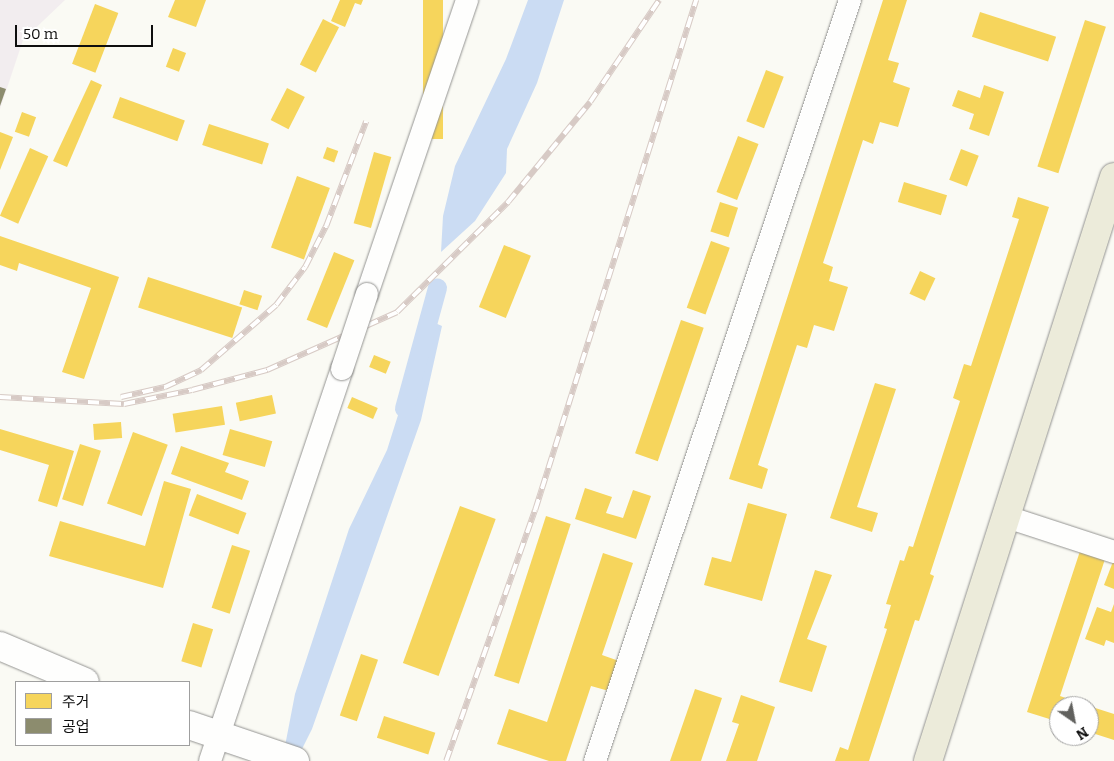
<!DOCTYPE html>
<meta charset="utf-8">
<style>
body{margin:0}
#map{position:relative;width:1114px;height:761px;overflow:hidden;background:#fafaf4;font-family:Bitter,"Noto Sans KR",serif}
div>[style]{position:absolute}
.industrial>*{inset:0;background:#f2edef}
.water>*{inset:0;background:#cbdcf3}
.homes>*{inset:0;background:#f6d55c;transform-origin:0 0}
.industry>*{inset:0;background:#8c8c6e}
.canal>*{height:19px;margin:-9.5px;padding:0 9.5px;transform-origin:9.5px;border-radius:9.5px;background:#cbdcf3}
.roads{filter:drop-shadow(0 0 1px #949492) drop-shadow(0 0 1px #949492)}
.minor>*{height:22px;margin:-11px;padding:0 11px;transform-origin:11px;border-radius:11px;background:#fefefd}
.tertiary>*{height:28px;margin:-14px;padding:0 14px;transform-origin:14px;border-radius:14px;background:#fefefd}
.primary>*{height:28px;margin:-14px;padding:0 14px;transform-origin:14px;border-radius:14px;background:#ecebda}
.rail>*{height:5.5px;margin-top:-2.75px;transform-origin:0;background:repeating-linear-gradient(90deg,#fff 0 11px,#d7cac5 0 22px);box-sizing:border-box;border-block:1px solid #d7cac5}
.bridges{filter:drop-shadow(0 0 1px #949492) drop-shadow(0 0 1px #949492)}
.minor-bridge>*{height:22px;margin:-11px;padding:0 11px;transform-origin:11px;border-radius:11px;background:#fefefd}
span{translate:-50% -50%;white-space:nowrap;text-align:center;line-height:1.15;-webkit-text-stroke:5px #fff;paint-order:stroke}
.legend{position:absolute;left:15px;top:681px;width:175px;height:65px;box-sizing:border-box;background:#fff;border:1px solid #9f9f9f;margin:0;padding:6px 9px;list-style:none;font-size:15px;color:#0e0e0e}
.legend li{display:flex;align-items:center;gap:10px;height:25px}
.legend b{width:25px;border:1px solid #9f9f9f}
.north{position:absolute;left:1049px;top:696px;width:50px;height:50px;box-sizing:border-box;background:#fff;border:1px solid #9f9f9f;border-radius:50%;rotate:147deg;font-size:14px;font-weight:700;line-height:20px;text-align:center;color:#0e0e0e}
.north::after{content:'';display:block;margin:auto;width:18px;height:22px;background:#61615e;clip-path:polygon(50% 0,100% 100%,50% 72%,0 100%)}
.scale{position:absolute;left:15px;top:25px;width:138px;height:22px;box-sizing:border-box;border:2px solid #0e0e0e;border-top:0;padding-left:6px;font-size:15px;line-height:18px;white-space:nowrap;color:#0e0e0e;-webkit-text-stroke:4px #fff;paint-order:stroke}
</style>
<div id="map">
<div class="industrial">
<i style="clip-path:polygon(0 0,65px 0,23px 40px,0 109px)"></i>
</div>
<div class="water">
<i style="clip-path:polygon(528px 0,564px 0,537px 83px,507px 149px,506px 173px,475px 221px,441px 252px,443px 216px,455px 166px,506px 59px)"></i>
<i style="clip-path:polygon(428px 320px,442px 326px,421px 420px,312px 729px,301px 751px,285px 746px,295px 694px,349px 529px,387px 450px)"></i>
</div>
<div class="homes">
<i style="clip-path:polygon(175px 0,206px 0,196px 27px,168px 17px)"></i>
<i style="clip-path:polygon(340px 0,363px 0,361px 5px,355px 3px,345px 27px,331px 21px)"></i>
<i style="left:423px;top:0;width:20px;height:139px"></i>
<i style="clip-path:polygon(883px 0,907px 0,888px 60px,899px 63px,893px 82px,910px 88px,898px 127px,880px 122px,873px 144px,863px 140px,823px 263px,833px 267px,829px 281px,848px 287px,834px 331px,814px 325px,807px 348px,797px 345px,758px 465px,768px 469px,762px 489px,729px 479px)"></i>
<i style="left:95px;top:4px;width:25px;height:64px;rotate:21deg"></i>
<i style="left:980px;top:12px;width:80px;height:26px;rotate:18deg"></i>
<i style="left:323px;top:19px;width:18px;height:51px;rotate:27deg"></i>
<i style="left:1085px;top:20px;width:22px;height:154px;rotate:18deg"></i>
<i style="left:173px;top:48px;width:14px;height:20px;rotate:21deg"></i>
<i style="left:766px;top:70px;width:19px;height:55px;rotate:21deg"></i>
<i style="clip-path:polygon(91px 80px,102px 85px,67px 167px,53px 161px)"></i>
<i style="clip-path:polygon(984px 85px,1004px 92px,989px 136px,969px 129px,974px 114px,952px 106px,958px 90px,980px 98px)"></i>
<i style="left:287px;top:88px;width:20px;height:36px;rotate:27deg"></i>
<i style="left:120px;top:97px;width:69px;height:22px;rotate:20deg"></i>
<i style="left:22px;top:112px;width:15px;height:21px;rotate:20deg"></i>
<i style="left:209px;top:124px;width:63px;height:22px;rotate:18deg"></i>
<i style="clip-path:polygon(0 132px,13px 137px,0 170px)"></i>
<i style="left:738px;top:136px;width:22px;height:60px;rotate:21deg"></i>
<i style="left:327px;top:147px;width:12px;height:12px;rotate:20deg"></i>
<i style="left:30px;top:148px;width:20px;height:74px;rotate:24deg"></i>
<i style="left:961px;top:149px;width:19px;height:33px;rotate:21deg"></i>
<i style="left:374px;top:152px;width:18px;height:74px;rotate:16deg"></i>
<i style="left:297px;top:176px;width:35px;height:76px;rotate:20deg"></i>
<i style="left:904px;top:182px;width:45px;height:21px;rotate:17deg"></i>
<i style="clip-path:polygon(1018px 197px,1049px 207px,930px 574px,934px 576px,919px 621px,915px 620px,869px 761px,835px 761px,840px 747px,848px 750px,887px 629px,884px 628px,891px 605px,886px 604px,900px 560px,904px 561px,909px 546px,913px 547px,960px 401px,953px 398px,964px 364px,971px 366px,1019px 219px,1012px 217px)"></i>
<i style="left:720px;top:202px;width:19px;height:31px;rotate:18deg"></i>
<i style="clip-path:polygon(0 236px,119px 277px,84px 379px,62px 372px,91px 288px,19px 263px,17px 271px,0 265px)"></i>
<i style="left:711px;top:241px;width:20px;height:71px;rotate:20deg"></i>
<i style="left:504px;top:245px;width:29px;height:67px;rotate:22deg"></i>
<i style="left:334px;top:252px;width:22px;height:73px;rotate:22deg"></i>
<i style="left:920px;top:271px;width:17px;height:25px;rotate:25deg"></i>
<i style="left:148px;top:277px;width:99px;height:32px;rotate:18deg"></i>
<i style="left:244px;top:290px;width:19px;height:15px;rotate:18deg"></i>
<i style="left:681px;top:320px;width:24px;height:141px;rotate:19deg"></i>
<i style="left:374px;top:355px;width:18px;height:13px;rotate:22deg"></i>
<i style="clip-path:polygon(875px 383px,896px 389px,857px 507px,878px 513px,872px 532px,830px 518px)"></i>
<i style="left:272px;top:395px;width:19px;height:37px;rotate:78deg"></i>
<i style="left:352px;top:397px;width:28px;height:12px;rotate:23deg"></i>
<i style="left:222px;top:406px;width:19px;height:50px;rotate:81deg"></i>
<i style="left:121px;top:422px;width:16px;height:28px;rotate:86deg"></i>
<i style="clip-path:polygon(0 429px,74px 451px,57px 507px,38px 501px,49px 465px,0 450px)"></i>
<i style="left:230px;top:429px;width:44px;height:27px;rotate:16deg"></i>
<i style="left:133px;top:432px;width:37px;height:76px;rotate:20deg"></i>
<i style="left:80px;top:444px;width:22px;height:58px;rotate:18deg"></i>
<i style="clip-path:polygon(181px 446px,229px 463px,225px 472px,249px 481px,242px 500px,171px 474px)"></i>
<i style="clip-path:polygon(164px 481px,191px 489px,163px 588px,49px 556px,60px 521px,145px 546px)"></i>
<i style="clip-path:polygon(585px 488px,612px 497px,606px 513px,623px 518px,633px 490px,651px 496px,636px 539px,575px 519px)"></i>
<i style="left:197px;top:494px;width:53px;height:23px;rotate:21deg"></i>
<i style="clip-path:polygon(748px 503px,787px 514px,762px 601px,704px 585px,712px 557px,731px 562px)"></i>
<i style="left:460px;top:506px;width:38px;height:167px;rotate:20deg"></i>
<i style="left:546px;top:516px;width:26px;height:168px;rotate:18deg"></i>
<i style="left:232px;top:545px;width:19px;height:66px;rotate:18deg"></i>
<i style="clip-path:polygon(1082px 545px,1107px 553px,1060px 696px,1089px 706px,1059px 706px,1059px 722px,1027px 712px)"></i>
<i style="clip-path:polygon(603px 553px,633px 563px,602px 655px,619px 661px,609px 691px,591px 686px,566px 761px,549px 761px,497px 744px,509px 709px,547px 722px)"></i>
<i style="clip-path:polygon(1114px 559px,1114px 589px,1104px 585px)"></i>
<i style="clip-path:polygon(815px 570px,832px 575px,807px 639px,827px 646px,812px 692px,779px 682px)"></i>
<i style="clip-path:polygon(1114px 604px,1114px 643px,1106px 640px,1104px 646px,1085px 639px,1097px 607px,1111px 612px)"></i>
<i style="left:193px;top:623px;width:21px;height:40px;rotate:17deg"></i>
<i style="left:361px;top:654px;width:18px;height:65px;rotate:19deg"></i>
<i style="clip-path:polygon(695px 689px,722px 698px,701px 761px,670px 761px)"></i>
<i style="clip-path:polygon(741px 695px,775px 707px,757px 761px,726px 761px,739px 724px,732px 722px)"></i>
<i style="clip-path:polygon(1089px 706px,1114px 714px,1114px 740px,1089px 732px)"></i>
<i style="left:384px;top:716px;width:54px;height:23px;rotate:18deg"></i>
</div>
<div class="industry">
<i style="clip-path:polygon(0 87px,6px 89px,0 106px)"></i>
</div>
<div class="canal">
<i style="left:404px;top:408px;width:125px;rotate:-74.7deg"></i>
</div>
<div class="roads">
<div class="minor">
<i style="left:367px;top:294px;width:311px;rotate:-71.2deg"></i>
<i style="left:1004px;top:516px;width:116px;rotate:18.1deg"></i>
<i style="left:210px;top:761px;width:414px;rotate:-71.4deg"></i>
<i style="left:595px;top:761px;width:803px;rotate:-71.47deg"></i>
</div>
<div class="tertiary">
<i style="left:0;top:646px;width:92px;rotate:23deg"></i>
<i style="left:189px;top:725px;width:112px;rotate:18.8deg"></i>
</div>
<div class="primary">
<i style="left:928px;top:761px;width:613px;rotate:-72.33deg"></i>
</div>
</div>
<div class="rail">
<i style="left:0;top:397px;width:124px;rotate:3.2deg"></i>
<i style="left:124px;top:404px;width:69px;rotate:-11.6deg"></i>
<i style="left:192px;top:390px;width:78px;rotate:-14.9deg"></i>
<i style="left:267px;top:370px;width:142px;rotate:-24deg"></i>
<i style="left:397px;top:312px;width:156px;rotate:-44.7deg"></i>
<i style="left:508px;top:202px;width:129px;rotate:-50.6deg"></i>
<i style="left:590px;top:102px;width:123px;rotate:-55.9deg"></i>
<i style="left:121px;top:397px;width:45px;rotate:-12.8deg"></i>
<i style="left:165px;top:387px;width:40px;rotate:-25deg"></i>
<i style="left:201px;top:370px;width:99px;rotate:-40.9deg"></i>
<i style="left:276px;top:305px;width:48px;rotate:-52.7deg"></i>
<i style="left:305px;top:267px;width:46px;rotate:-62.9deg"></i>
<i style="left:326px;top:226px;width:112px;rotate:-69.1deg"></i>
<i style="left:446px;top:761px;width:266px;rotate:-70.5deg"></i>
<i style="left:535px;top:510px;width:535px;rotate:-72.48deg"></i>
</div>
<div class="bridges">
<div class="minor-bridge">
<i style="left:342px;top:369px;width:79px;rotate:-71.6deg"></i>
</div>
</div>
<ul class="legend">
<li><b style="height:14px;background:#f6d55c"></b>주거</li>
<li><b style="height:14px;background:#8c8c6e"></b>공업</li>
</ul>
<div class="north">N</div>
<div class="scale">50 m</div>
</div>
